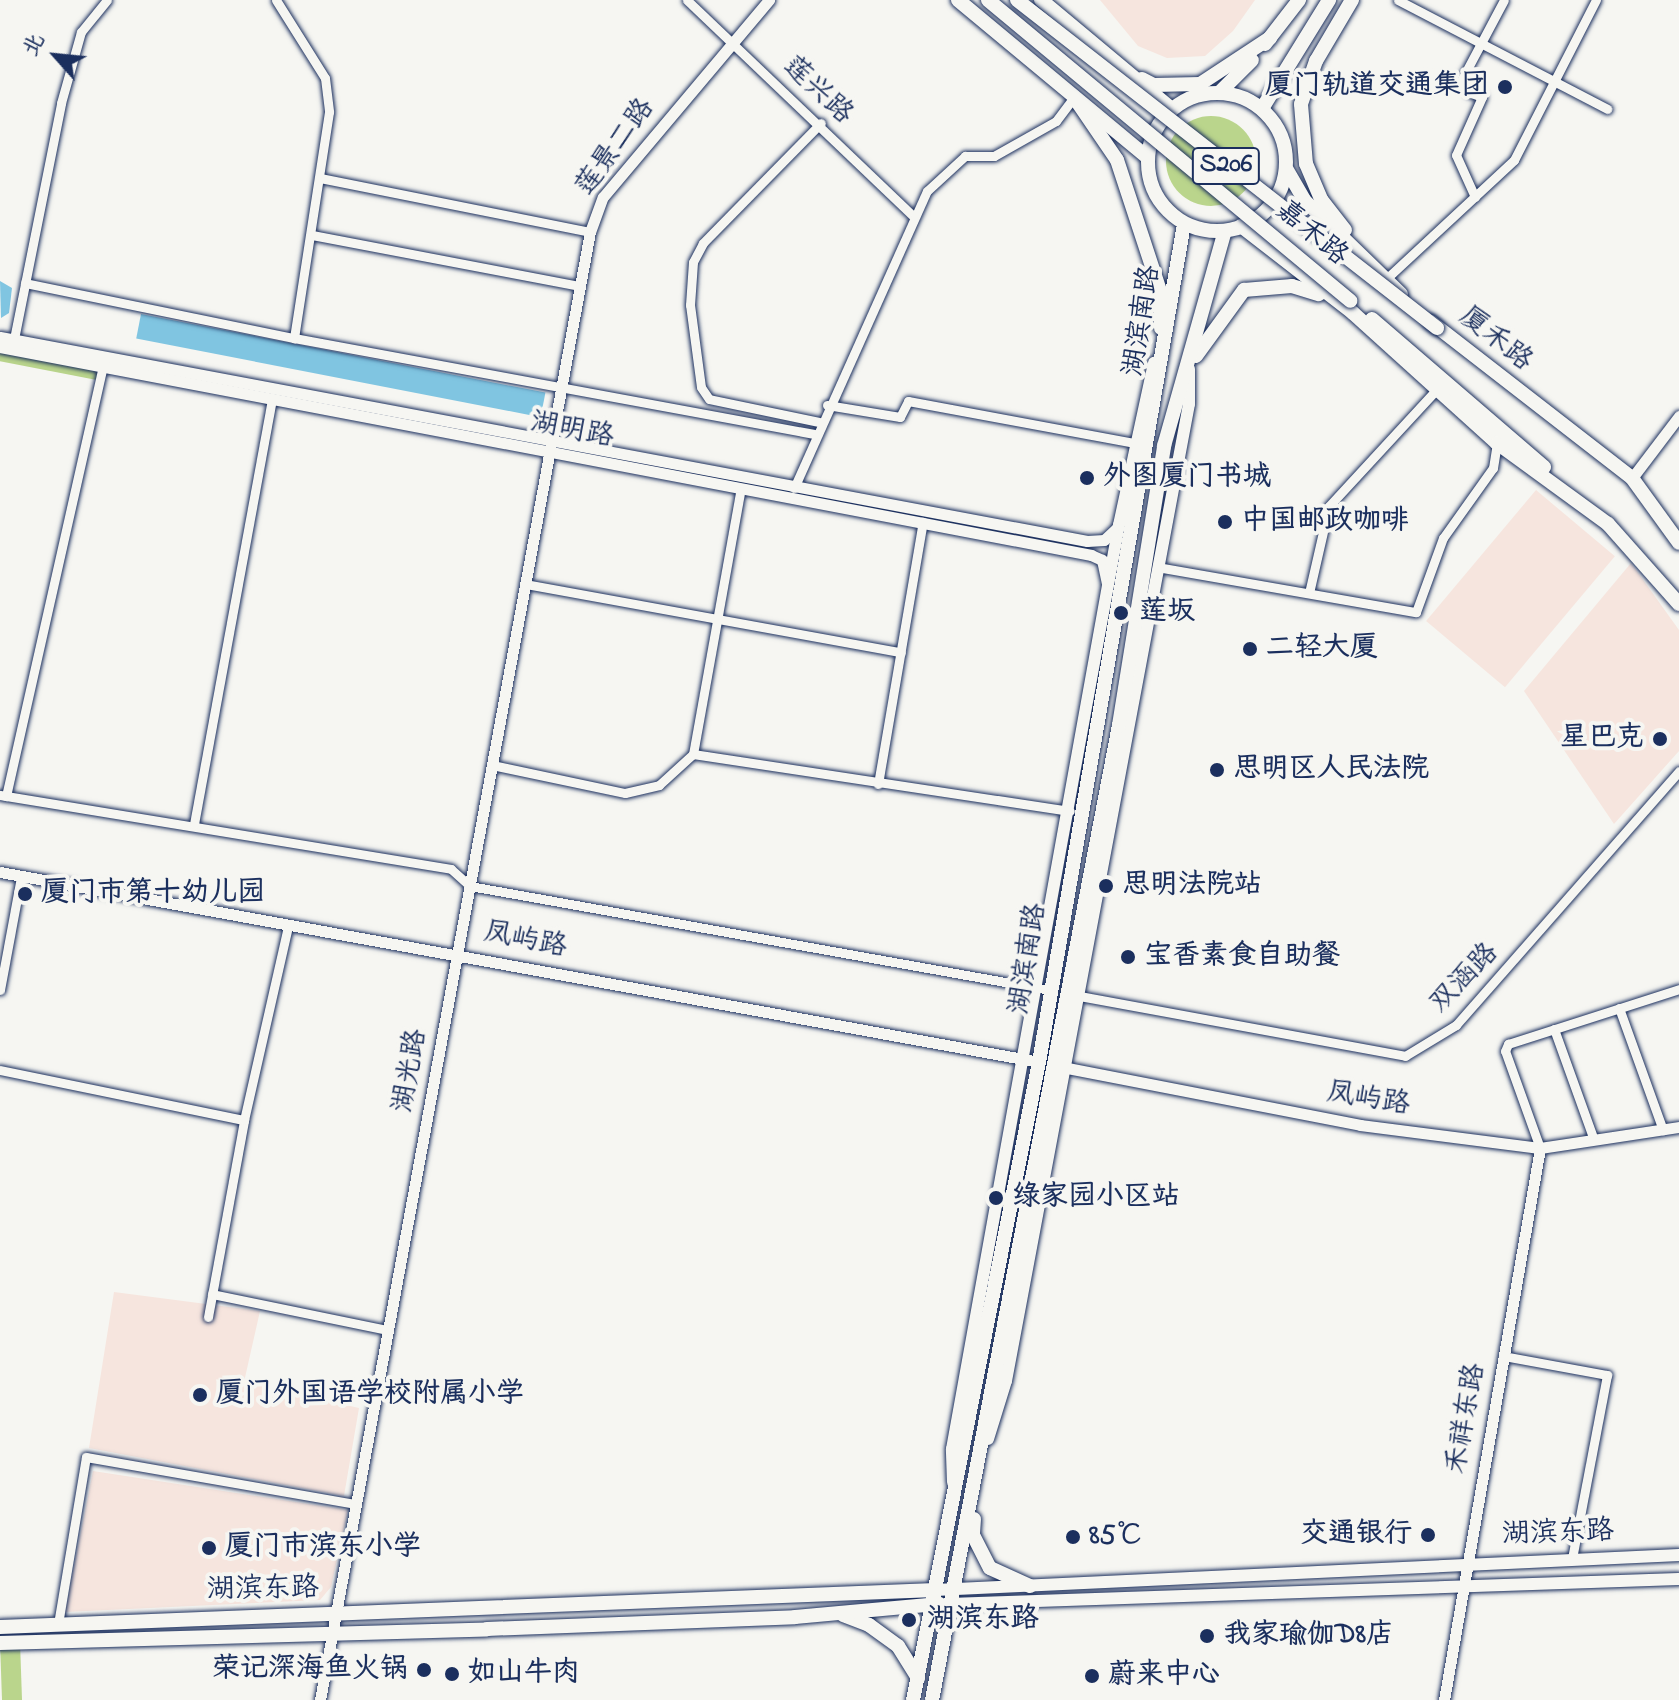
<!DOCTYPE html>
<meta charset="utf-8">
<style>
body{margin:0}
#map{position:relative;width:1679px;height:1700px;overflow:hidden;background:#f6f6f2;font-family:"Indie Flower","LXGW WenKai TC",sans-serif}
div>[style]{position:absolute}
.built>*{inset:0;background:#f6e5de;transform-origin:0 0}
.green>*{inset:0;background:#bad58c;transform-origin:0 0}
.round{border-radius:50%}
.water>*{inset:0;background:#80c5e1;transform-origin:0 0}
.roads{filter:drop-shadow(0 0 2px #1b2f5e) drop-shadow(0 0 2px #1b2f5e)}
.minor>*{height:9px;margin:-4.5px;padding:0 4.5px;transform-origin:4.5px;border-radius:4.5px;background:#f6f6f2}
.tertiary>*{height:11px;margin:-5.5px;padding:0 5.5px;transform-origin:5.5px;border-radius:5.5px;background:#f6f6f2}
.secondary>*{height:12px;margin:-6px;padding:0 6px;transform-origin:6px;border-radius:6px;background:#f6f6f2}
.primary>*{height:14px;margin:-7px;padding:0 7px;transform-origin:7px;border-radius:7px;background:#f6f6f2}
.primary>.ring{margin:-7px;padding:0;box-sizing:content-box;background:none;border:14px solid #f6f6f2;border-radius:50%}
.bridges{filter:drop-shadow(0 0 2px #1b2f5e) drop-shadow(0 0 2px #1b2f5e)}
.primary-bridge>*{height:14px;margin:-7px;padding:0 7px;transform-origin:7px;border-radius:7px;background:#f6f6f2}
.dots>*{width:22px;height:22px;translate:-50% -50%;box-sizing:border-box;border:4px solid #f6f6f2;border-radius:50%}
span{translate:-50% -50%;white-space:nowrap;text-align:center;line-height:1.15;-webkit-text-stroke:8px #f6f6f2;paint-order:stroke}
.shield-label span{padding:2px 6px;background:#f6f6f2;border:2px solid;border-radius:6px;-webkit-text-stroke-width:0}
.shield-label{font-size:26px;color:#1b2f5e;font-weight:700}
.poi-label{font-size:28px;color:#1b2f5e;font-weight:700}
.right{translate:-100% -50%;text-align:right}
.left{translate:0 -50%;text-align:left}
.street-label{font-size:28px;color:#1b2f5e}
.north{position:absolute;left:16px;top:16px;width:80px;height:80px;-webkit-text-stroke:6px #f6f6f2;paint-order:stroke;rotate:297deg;font-size:22px;font-weight:700;line-height:32px;text-align:center;color:#1b2f5e}
.north::after{content:'';display:block;margin:auto;width:28px;height:36px;background:#1b2f5e;clip-path:polygon(50% 0,100% 100%,50% 72%,0 100%)}
</style>
<div id="map">
<div class="built">
<i style="clip-path:polygon(1100px 0,1255px 0,1233px 31px,1205px 56px,1167px 58px,1138px 46px)"></i>
<i style="left:1536px;top:490px;width:103px;height:171px;rotate:40deg"></i>
<i style="clip-path:polygon(1631px 563px,1679px 630px,1679px 751px,1614px 824px,1524px 691px)"></i>
<i style="clip-path:polygon(114px 1292px,260px 1311px,244px 1382px,359px 1408px,344px 1496px,89px 1448px)"></i>
<i style="clip-path:polygon(93px 1471px,348px 1510px,331px 1587px,320px 1600px,65px 1612px)"></i>
</div>
<div class="green">
<i class="round" style="left:1166px;top:116px;width:90px;height:90px"></i>
<i style="left:0;top:348px;width:101px;height:13px;rotate:11deg"></i>
<i style="left:20px;top:1642px;width:58px;height:20px;rotate:88deg"></i>
</div>
<div class="water">
<i style="clip-path:polygon(0 281px,12px 288px,9px 313px,1px 318px)"></i>
<i style="left:141px;top:314px;width:412px;height:25px;rotate:11deg"></i>
</div>
<div class="roads">
<div class="minor">
<i style="left:276px;top:0;width:92px;rotate:57.9deg"></i>
<i style="left:325px;top:78px;width:34px;rotate:83deg"></i>
<i style="left:329px;top:112px;width:229px;rotate:98.8deg"></i>
<i style="left:687px;top:0;width:314px;rotate:43.7deg"></i>
<i style="left:1398px;top:0;width:236px;rotate:27.5deg"></i>
<i style="left:320px;top:178px;width:275px;rotate:11.3deg"></i>
<i style="left:1475px;top:197px;width:46px;rotate:-114.3deg"></i>
<i style="left:1456px;top:155px;width:64px;rotate:-65.9deg"></i>
<i style="left:1482px;top:97px;width:14px;rotate:-159deg"></i>
<i style="left:1469px;top:92px;width:15px;rotate:-118deg"></i>
<i style="left:1462px;top:79px;width:89px;rotate:-62deg"></i>
<i style="left:312px;top:235px;width:273px;rotate:10.8deg"></i>
<i style="left:1386px;top:279px;width:175px;rotate:-42.9deg"></i>
<i style="left:1514px;top:160px;width:180px;rotate:-62.9deg"></i>
<i style="left:25px;top:283px;width:275px;rotate:11.6deg"></i>
<i style="left:294px;top:338px;width:529px;rotate:10.46deg"></i>
<i style="left:13px;top:344px;width:246px;rotate:-78.7deg"></i>
<i style="left:61px;top:103px;width:74px;rotate:-74.3deg"></i>
<i style="left:81px;top:32px;width:41px;rotate:-50.9deg"></i>
<i style="left:827px;top:405px;width:74px;rotate:9.3deg"></i>
<i style="left:900px;top:417px;width:18px;rotate:-63deg"></i>
<i style="left:908px;top:401px;width:231px;rotate:10.5deg"></i>
<i style="left:819px;top:422px;width:112px;rotate:-168.2deg"></i>
<i style="left:709px;top:399px;width:14px;rotate:-124deg"></i>
<i style="left:701px;top:387px;width:83px;rotate:-97.6deg"></i>
<i style="left:690px;top:305px;width:43px;rotate:-86deg"></i>
<i style="left:693px;top:262px;width:21px;rotate:-62deg"></i>
<i style="left:703px;top:243px;width:168px;rotate:-45.5deg"></i>
<i style="left:794px;top:488px;width:325px;rotate:-65.9deg"></i>
<i style="left:927px;top:191px;width:52px;rotate:-42.6deg"></i>
<i style="left:965px;top:156px;width:29px"></i>
<i style="left:994px;top:156px;width:71px;rotate:-29.4deg"></i>
<i style="left:1056px;top:121px;width:30px;rotate:-53deg"></i>
<i style="left:1157px;top:567px;width:263px;rotate:9.9deg"></i>
<i style="left:1416px;top:612px;width:79px;rotate:-70deg"></i>
<i style="left:1443px;top:538px;width:86px;rotate:-54.5deg"></i>
<i style="left:1493px;top:468px;width:25px;rotate:-81deg"></i>
<i style="left:525px;top:584px;width:382px;rotate:10.3deg"></i>
<i style="left:1309px;top:593px;width:89px;rotate:-77.1deg"></i>
<i style="left:1329px;top:506px;width:159px;rotate:-47.3deg"></i>
<i style="left:693px;top:754px;width:270px;rotate:-79.8deg"></i>
<i style="left:492px;top:765px;width:136px;rotate:11.9deg"></i>
<i style="left:625px;top:793px;width:35px;rotate:-13deg"></i>
<i style="left:659px;top:785px;width:46px;rotate:-42.4deg"></i>
<i style="left:693px;top:754px;width:381px;rotate:8.6deg"></i>
<i style="left:878px;top:784px;width:266px;rotate:-80.3deg"></i>
<i style="left:0;top:795px;width:457px;rotate:9.3deg"></i>
<i style="left:451px;top:869px;width:25px;rotate:42deg"></i>
<i style="left:470px;top:886px;width:589px;rotate:10.17deg"></i>
<i style="left:6px;top:796px;width:440px;rotate:-77.3deg"></i>
<i style="left:194px;top:824px;width:433px;rotate:-79.6deg"></i>
<i style="left:0;top:990px;width:115px;rotate:-79.5deg"></i>
<i style="left:1074px;top:995px;width:337px;rotate:10.4deg"></i>
<i style="left:1405px;top:1056px;width:60px;rotate:-31.3deg"></i>
<i style="left:1456px;top:1025px;width:338px;rotate:-48.7deg"></i>
<i style="left:1619px;top:1008px;width:130px;rotate:70.2deg"></i>
<i style="left:1554px;top:1029px;width:118px;rotate:70.2deg"></i>
<i style="left:0;top:1070px;width:249px;rotate:11.6deg"></i>
<i style="left:1540px;top:1148px;width:103px;rotate:-109.8deg"></i>
<i style="left:1505px;top:1051px;width:8px;rotate:-67deg"></i>
<i style="left:1508px;top:1044px;width:180px;rotate:-17.8deg"></i>
<i style="left:212px;top:1294px;width:180px;rotate:11.6deg"></i>
<i style="left:208px;top:1317px;width:200px;rotate:-79.6deg"></i>
<i style="left:244px;top:1120px;width:199px;rotate:-77.2deg"></i>
<i style="left:1503px;top:1356px;width:106px;rotate:10.4deg"></i>
<i style="left:1607px;top:1375px;width:187px;rotate:100.8deg"></i>
<i style="left:58px;top:1624px;width:169px;rotate:-80.5deg"></i>
<i style="left:86px;top:1457px;width:274px;rotate:9.9deg"></i>
</div>
<div class="tertiary">
<i style="left:0;top:337px;width:1106px;rotate:10.63deg"></i>
<i style="left:1087px;top:541px;width:17px;rotate:-3deg"></i>
<i style="left:1104px;top:540px;width:19px;rotate:-43deg"></i>
<i style="left:0;top:347px;width:1111px;rotate:10.79deg"></i>
<i style="left:1091px;top:555px;width:12px;rotate:24deg"></i>
<i style="left:1102px;top:560px;width:24px;rotate:78deg"></i>
<i style="left:1632px;top:478px;width:78px;rotate:-52.8deg"></i>
<i style="left:0;top:872px;width:1056px;rotate:10.36deg"></i>
<i style="left:1057px;top:1066px;width:309px;rotate:11deg"></i>
<i style="left:1360px;top:1125px;width:181px;rotate:7.3deg"></i>
<i style="left:1540px;top:1148px;width:141px;rotate:-8.6deg"></i>
<i style="left:320px;top:1700px;width:1493px;rotate:-79.58deg"></i>
<i style="left:590px;top:232px;width:37px;rotate:-70deg"></i>
<i style="left:603px;top:197px;width:258px;rotate:-49.9deg"></i>
<i style="left:1444px;top:1700px;width:560px;rotate:-80.13deg"></i>
</div>
<div class="secondary">
<i style="left:988px;top:1439px;width:61px;rotate:-72.8deg"></i>
<i style="left:1006px;top:1381px;width:994px;rotate:-79.39deg"></i>
<i style="left:1189px;top:404px;width:35px;rotate:-90deg"></i>
<i style="left:953px;top:1482px;width:33px;rotate:-92deg"></i>
<i style="left:952px;top:1449px;width:939px;rotate:-79.76deg"></i>
<i style="left:1119px;top:525px;width:166px;rotate:-77.8deg"></i>
<i style="left:935px;top:1590px;width:745px;rotate:-2.69deg"></i>
<i style="left:949px;top:1604px;width:730px;rotate:-1.96deg"></i>
</div>
<div class="primary">
<i style="left:958px;top:0;width:247px;rotate:39.7deg"></i>
<i style="left:1041px;top:0;width:170px;rotate:39.8deg"></i>
<i style="left:1265px;top:44px;width:56px;rotate:-52.3deg"></i>
<i style="left:1142px;top:79px;width:13px;rotate:27deg"></i>
<i style="left:1154px;top:85px;width:46px;rotate:-1.2deg"></i>
<i style="left:1200px;top:84px;width:84px;rotate:-33.3deg"></i>
<i style="left:1220px;top:92px;width:45px;rotate:-45deg"></i>
<i class="ring" style="left:1148px;top:93px;width:124px;height:124px"></i>
<i style="left:1074px;top:97px;width:76px;rotate:55.7deg"></i>
<i style="left:1117px;top:160px;width:141px;rotate:71.8deg"></i>
<i style="left:1161px;top:294px;width:34px;rotate:90deg"></i>
<i style="left:1263px;top:107px;width:126px;rotate:-58.3deg"></i>
<i style="left:1287px;top:170px;width:34px;rotate:60deg"></i>
<i style="left:1304px;top:200px;width:135px;rotate:44.1deg"></i>
<i style="left:1241px;top:226px;width:142px;rotate:37.8deg"></i>
<i style="left:1353px;top:313px;width:194px;rotate:42.1deg"></i>
<i style="left:1497px;top:443px;width:137px;rotate:36.1deg"></i>
<i style="left:1608px;top:524px;width:107px;rotate:48.4deg"></i>
<i style="left:1345px;top:230px;width:39px;rotate:-128deg"></i>
<i style="left:1321px;top:199px;width:38px;rotate:-113deg"></i>
<i style="left:1306px;top:164px;width:60px;rotate:-94.8deg"></i>
<i style="left:1301px;top:104px;width:46px;rotate:-70.8deg"></i>
<i style="left:1316px;top:61px;width:71px;rotate:-59.5deg"></i>
<i style="left:1372px;top:319px;width:227px;rotate:40.7deg"></i>
<i style="left:1431px;top:322px;width:254px;rotate:37.8deg"></i>
<i style="left:1632px;top:478px;width:80px;rotate:54.1deg"></i>
<i style="left:1196px;top:356px;width:82px;rotate:-54deg"></i>
<i style="left:1244px;top:290px;width:48px;rotate:-4.8deg"></i>
<i style="left:1292px;top:286px;width:28px;rotate:17deg"></i>
<i style="left:974px;top:1519px;width:16px;rotate:94deg"></i>
<i style="left:973px;top:1535px;width:37px;rotate:63deg"></i>
<i style="left:990px;top:1568px;width:44px;rotate:24.2deg"></i>
<i style="left:843px;top:1615px;width:28px;rotate:21deg"></i>
<i style="left:869px;top:1625px;width:36px;rotate:36deg"></i>
<i style="left:898px;top:1646px;width:38px;rotate:58deg"></i>
<i style="left:0;top:1627px;width:936px;rotate:-2.27deg"></i>
<i style="left:0;top:1643px;width:487px;rotate:-1.6deg"></i>
<i style="left:487px;top:1629px;width:308px;rotate:-2.2deg"></i>
<i style="left:795px;top:1617px;width:145px;rotate:-5.2deg"></i>
<i style="left:913px;top:1700px;width:650px;rotate:-78.83deg"></i>
<i style="left:1039px;top:1062px;width:850px;rotate:-80.18deg"></i>
<i style="left:932px;top:1700px;width:993px;rotate:-79.14deg"></i>
<i style="left:1119px;top:725px;width:283px;rotate:-80.8deg"></i>
<i style="left:1164px;top:446px;width:223px;rotate:-74.2deg"></i>
</div>
</div>
<div class="bridges">
<div class="primary-bridge">
<i style="left:988px;top:0;width:471px;rotate:39.7deg"></i>
<i style="left:1017px;top:0;width:533px;rotate:37.99deg"></i>
</div>
</div>
<div class="dots">
<i style="left:1505px;top:87px;background:#1b2f5e"></i>
<i style="left:1087px;top:478px;background:#1b2f5e"></i>
<i style="left:1225px;top:522px;background:#1b2f5e"></i>
<i style="left:1121px;top:613px;background:#1b2f5e"></i>
<i style="left:1250px;top:649px;background:#1b2f5e"></i>
<i style="left:1660px;top:739px;background:#1b2f5e"></i>
<i style="left:1217px;top:770px;background:#1b2f5e"></i>
<i style="left:1106px;top:886px;background:#1b2f5e"></i>
<i style="left:25px;top:894px;background:#1b2f5e"></i>
<i style="left:1128px;top:957px;background:#1b2f5e"></i>
<i style="left:996px;top:1198px;background:#1b2f5e"></i>
<i style="left:200px;top:1395px;background:#1b2f5e"></i>
<i style="left:1428px;top:1535px;background:#1b2f5e"></i>
<i style="left:1073px;top:1537px;background:#1b2f5e"></i>
<i style="left:209px;top:1548px;background:#1b2f5e"></i>
<i style="left:909px;top:1620px;background:#1b2f5e"></i>
<i style="left:1207px;top:1636px;background:#1b2f5e"></i>
<i style="left:424px;top:1670px;background:#1b2f5e"></i>
<i style="left:452px;top:1674px;background:#1b2f5e"></i>
<i style="left:1092px;top:1676px;background:#1b2f5e"></i>
</div>
<div class="shield-label">
<span style="left:1226px;top:166px">S206</span>
</div>
<div class="poi-label">
<span class="right" style="left:1489px;top:87px">厦门轨道交通集团</span>
<span class="left" style="left:1103px;top:478px">外图厦门书城</span>
<span class="left" style="left:1241px;top:522px">中国邮政咖啡</span>
<span class="left" style="left:1139px;top:613px">莲坂</span>
<span class="left" style="left:1266px;top:649px">二轻大厦</span>
<span class="right" style="left:1644px;top:739px">星巴克</span>
<span class="left" style="left:1233px;top:770px">思明区人民法院</span>
<span class="left" style="left:1122px;top:886px">思明法院站</span>
<span class="left" style="left:41px;top:894px">厦门市第十幼儿园</span>
<span class="left" style="left:1144px;top:957px">宝香素食自助餐</span>
<span class="left" style="left:1012px;top:1198px">绿家园小区站</span>
<span class="left" style="left:216px;top:1395px">厦门外国语学校附属小学</span>
<span class="right" style="left:1412px;top:1535px">交通银行</span>
<span class="left" style="left:1089px;top:1537px">85℃</span>
<span class="left" style="left:225px;top:1548px">厦门市滨东小学</span>
<span class="left" style="left:927px;top:1620px">湖滨东路</span>
<span class="left" style="left:1223px;top:1636px">我家瑜伽D8店</span>
<span class="right" style="left:408px;top:1670px">荣记深海鱼火锅</span>
<span class="left" style="left:468px;top:1674px">如山牛肉</span>
<span class="left" style="left:1108px;top:1676px">蔚来中心</span>
</div>
<div class="street-label">
<span style="left:817px;top:91px;rotate:43deg">莲兴路</span>
<span style="left:616px;top:148px;rotate:-54deg">莲景二路</span>
<span style="left:1311px;top:234px;rotate:40deg">嘉禾路</span>
<span style="left:1143px;top:321px;rotate:-81deg">湖滨南路</span>
<span style="left:1495px;top:340px;rotate:38deg">厦禾路</span>
<span style="left:572px;top:431px;rotate:11deg">湖明路</span>
<span style="left:525px;top:941px;rotate:11deg">凤屿路</span>
<span style="left:1029px;top:959px;rotate:-81deg">湖滨南路</span>
<span style="left:1465px;top:979px;rotate:-46deg">双涵路</span>
<span style="left:411px;top:1071px;rotate:-80deg">湖光路</span>
<span style="left:1368px;top:1100px;rotate:9deg">凤屿路</span>
<span style="left:1467px;top:1419px;rotate:-80deg">禾祥东路</span>
<span style="left:1558px;top:1534px;rotate:-2deg">湖滨东路</span>
<span style="left:263px;top:1590px;rotate:-1deg">湖滨东路</span>
</div>
<div class="north">北</div>
</div>
